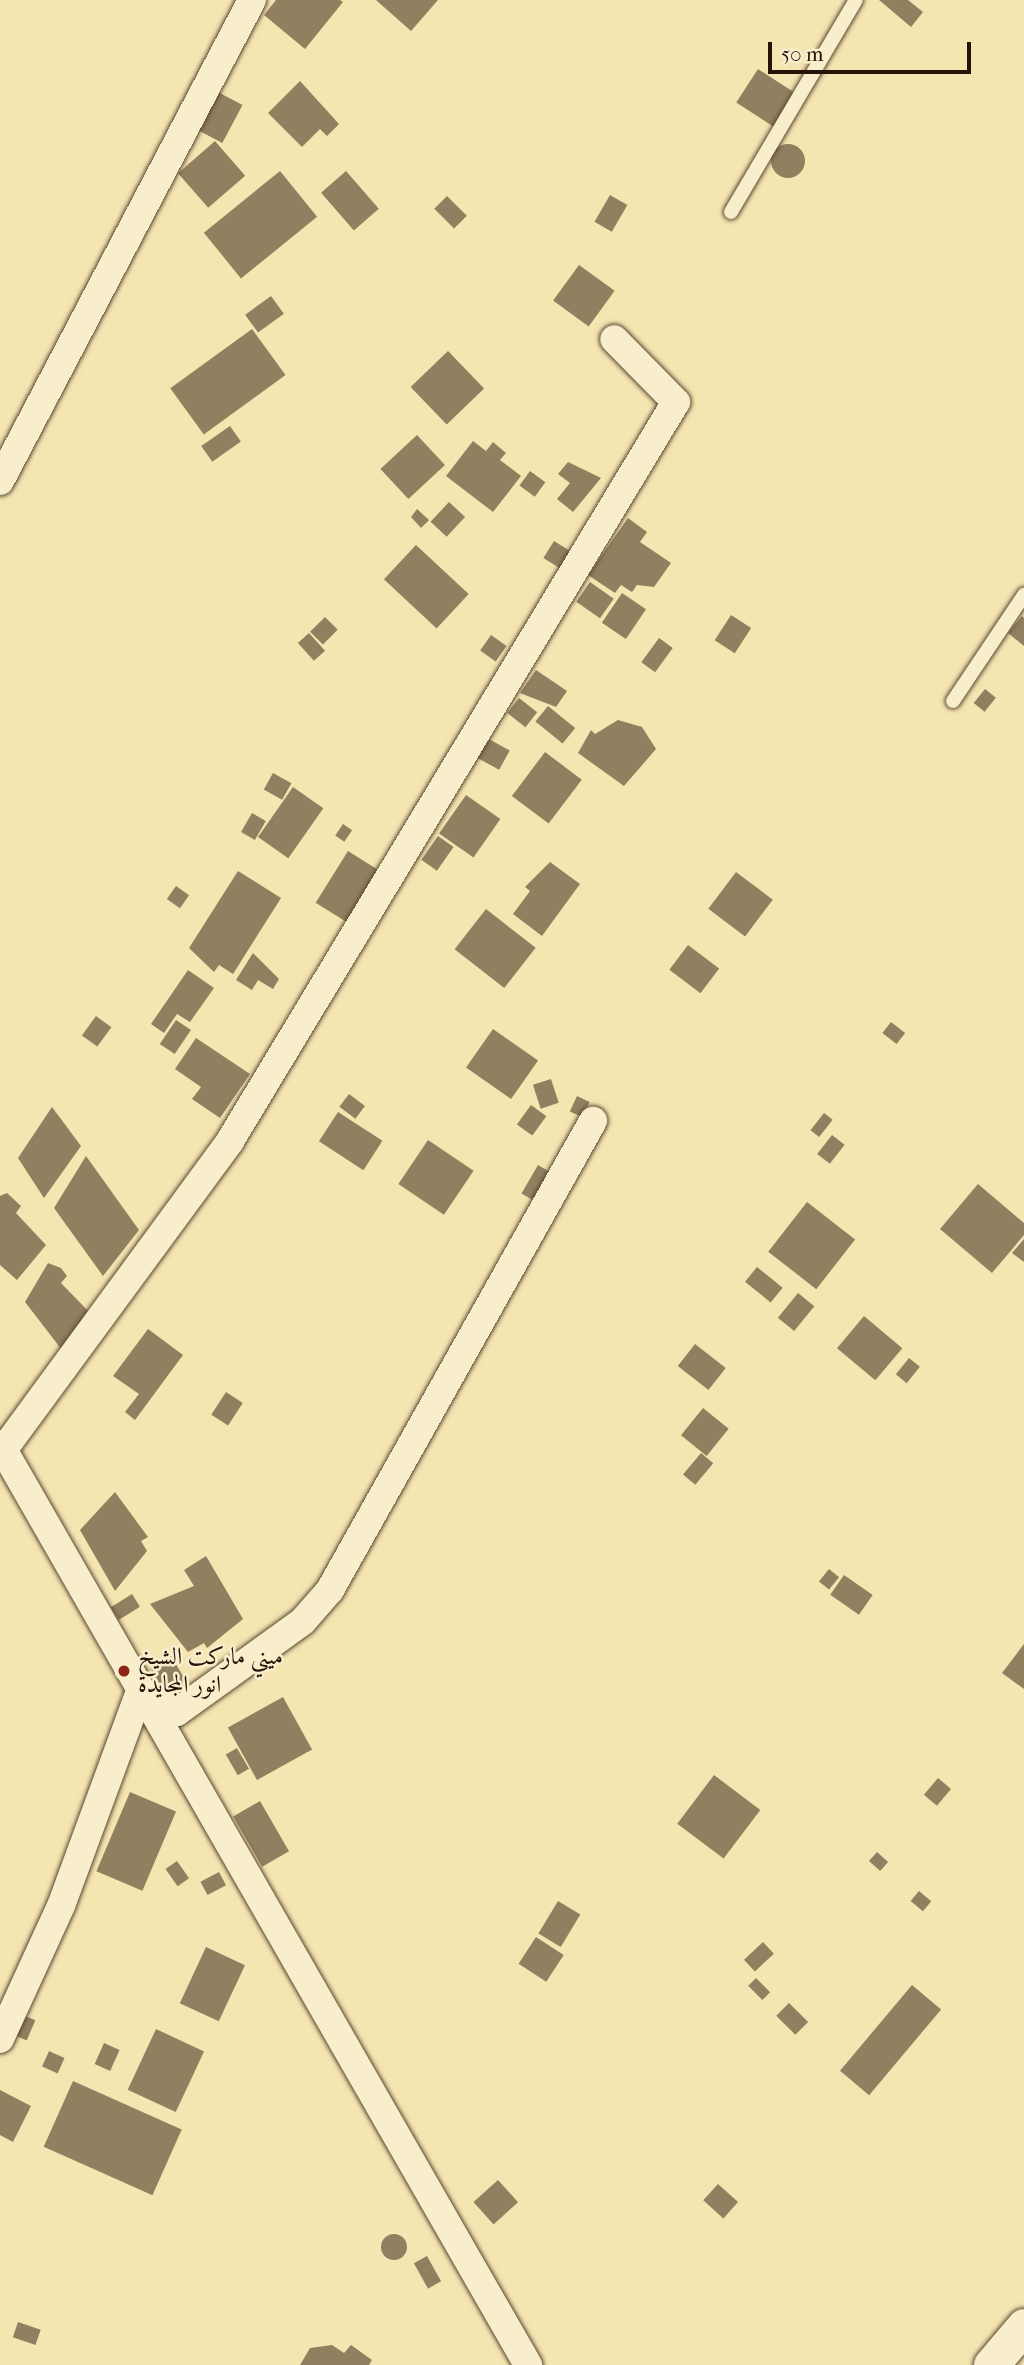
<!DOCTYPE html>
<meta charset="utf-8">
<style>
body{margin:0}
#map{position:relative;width:1024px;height:2365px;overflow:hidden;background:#f4e5b1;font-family:"IM FELL French Canon",Amiri,serif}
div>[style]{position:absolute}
.building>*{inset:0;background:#91805f;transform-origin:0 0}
.round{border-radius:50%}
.roads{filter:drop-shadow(0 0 2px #5a4732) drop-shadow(0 0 2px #5a4732)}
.service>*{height:14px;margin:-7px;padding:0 7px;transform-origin:7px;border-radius:7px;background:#f8eecc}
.minor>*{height:28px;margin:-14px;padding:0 14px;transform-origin:14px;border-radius:14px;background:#f8eecc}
.tertiary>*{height:35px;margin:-17.5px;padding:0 17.5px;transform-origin:17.5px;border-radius:17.5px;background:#f8eecc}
.dots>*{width:19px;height:19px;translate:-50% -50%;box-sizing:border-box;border:4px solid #f8eecc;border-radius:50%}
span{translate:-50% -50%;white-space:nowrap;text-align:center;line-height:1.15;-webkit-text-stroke:5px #f8eecc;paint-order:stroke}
.poi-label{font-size:24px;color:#261207}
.left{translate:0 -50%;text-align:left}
.scale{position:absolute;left:768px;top:42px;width:203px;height:32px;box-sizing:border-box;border:4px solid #261207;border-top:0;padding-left:9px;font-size:21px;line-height:24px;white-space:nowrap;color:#261207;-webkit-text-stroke:5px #f8eecc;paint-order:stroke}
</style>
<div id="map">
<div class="building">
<i style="clip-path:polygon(276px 0,340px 0,343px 2px,305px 49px,264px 15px)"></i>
<i style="clip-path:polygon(376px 0,438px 0,411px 31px)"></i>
<i style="clip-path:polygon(879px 0,908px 0,923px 12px,911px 27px)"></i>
<i style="left:758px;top:69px;width:46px;height:40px;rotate:33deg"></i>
<i style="clip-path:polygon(300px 81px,339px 124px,327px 136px,320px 129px,302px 147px,268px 113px)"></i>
<i style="left:216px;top:91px;width:30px;height:43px;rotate:28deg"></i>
<i style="left:215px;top:141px;width:46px;height:49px;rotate:49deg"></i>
<i class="round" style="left:771px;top:144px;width:34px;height:34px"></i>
<i style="left:280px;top:171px;width:59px;height:98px;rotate:51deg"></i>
<i style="left:346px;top:171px;width:50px;height:33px;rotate:49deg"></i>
<i style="left:610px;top:195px;width:20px;height:31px;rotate:30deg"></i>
<i style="left:447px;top:196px;width:28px;height:18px;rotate:45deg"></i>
<i style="left:579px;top:265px;width:44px;height:44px;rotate:36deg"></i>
<i style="left:271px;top:296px;width:22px;height:32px;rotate:54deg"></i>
<i style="left:252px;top:329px;width:57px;height:101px;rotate:54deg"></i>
<i style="left:448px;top:351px;width:52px;height:52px;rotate:46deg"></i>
<i style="left:230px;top:426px;width:19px;height:35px;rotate:55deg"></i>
<i style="left:417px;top:435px;width:41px;height:50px;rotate:47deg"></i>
<i style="clip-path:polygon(473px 441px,486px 451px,493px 442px,506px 453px,500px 460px,521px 476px,493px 512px,446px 476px)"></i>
<i style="clip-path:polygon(568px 462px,601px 478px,573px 512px,557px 499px,570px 483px,558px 474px)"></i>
<i style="left:530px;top:471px;width:19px;height:18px;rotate:36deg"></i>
<i style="left:449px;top:502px;width:22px;height:27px;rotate:43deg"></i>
<i style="clip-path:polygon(417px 509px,429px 520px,421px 528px,411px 517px)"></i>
<i style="clip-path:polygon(628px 518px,647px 532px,640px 542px,671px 563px,654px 587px,637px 585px,632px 592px,621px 585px,615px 593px,588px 575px)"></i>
<i style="left:554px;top:541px;width:19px;height:20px;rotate:32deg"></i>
<i style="left:416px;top:545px;width:72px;height:47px;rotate:43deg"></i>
<i style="left:590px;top:582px;width:29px;height:24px;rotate:35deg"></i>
<i style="left:622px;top:593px;width:29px;height:36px;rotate:34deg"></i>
<i style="left:731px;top:615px;width:24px;height:30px;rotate:33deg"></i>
<i style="clip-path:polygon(1022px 616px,1024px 618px,1024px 646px,1008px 633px)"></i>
<i style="left:325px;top:617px;width:18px;height:21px;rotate:45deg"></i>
<i style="left:309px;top:633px;width:24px;height:15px;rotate:48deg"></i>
<i style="left:491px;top:635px;width:19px;height:19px;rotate:35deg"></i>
<i style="left:659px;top:638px;width:17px;height:30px;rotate:36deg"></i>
<i style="clip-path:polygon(536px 670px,567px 691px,556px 707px,520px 693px)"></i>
<i style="left:985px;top:689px;width:14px;height:18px;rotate:39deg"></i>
<i style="left:519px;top:698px;width:23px;height:19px;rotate:38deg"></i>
<i style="left:548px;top:706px;width:35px;height:20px;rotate:39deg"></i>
<i style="clip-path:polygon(618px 720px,642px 727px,656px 749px,624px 786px,578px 753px,591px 730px,595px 734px)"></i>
<i style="left:487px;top:738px;width:26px;height:22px;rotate:29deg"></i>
<i style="left:545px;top:752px;width:46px;height:55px;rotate:37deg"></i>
<i style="left:273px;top:773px;width:21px;height:19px;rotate:29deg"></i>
<i style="left:293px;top:787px;width:37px;height:61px;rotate:35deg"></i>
<i style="left:466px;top:795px;width:42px;height:47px;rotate:35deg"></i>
<i style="left:252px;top:813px;width:16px;height:22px;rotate:30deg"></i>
<i style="left:343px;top:824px;width:11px;height:14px;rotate:34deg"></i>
<i style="left:438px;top:836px;width:19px;height:29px;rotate:35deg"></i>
<i style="left:348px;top:851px;width:38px;height:61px;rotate:32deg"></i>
<i style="clip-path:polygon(550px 862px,580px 884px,542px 936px,513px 914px,530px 891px,525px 887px)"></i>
<i style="clip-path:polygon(238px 871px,281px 898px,233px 974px,219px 965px,214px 972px,189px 948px)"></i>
<i style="left:736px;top:872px;width:46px;height:46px;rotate:37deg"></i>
<i style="left:176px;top:886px;width:16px;height:16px;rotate:35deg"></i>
<i style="left:486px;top:909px;width:63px;height:51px;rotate:38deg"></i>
<i style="left:688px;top:945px;width:39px;height:31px;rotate:37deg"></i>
<i style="clip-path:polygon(253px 953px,279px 979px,273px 989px,258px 980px,252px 990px,236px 980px)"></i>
<i style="clip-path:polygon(188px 970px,214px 988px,190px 1022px,177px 1014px,164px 1033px,151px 1024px)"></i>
<i style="left:96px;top:1016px;width:19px;height:24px;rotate:36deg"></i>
<i style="left:176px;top:1020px;width:18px;height:29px;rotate:34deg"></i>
<i style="left:891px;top:1022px;width:18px;height:14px;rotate:38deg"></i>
<i style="left:493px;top:1029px;width:55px;height:47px;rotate:35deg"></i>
<i style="clip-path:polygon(196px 1038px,250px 1074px,220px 1118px,192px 1099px,201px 1087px,175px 1069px)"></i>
<i style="left:551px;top:1079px;width:25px;height:19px;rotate:72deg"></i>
<i style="left:349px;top:1094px;width:20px;height:16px;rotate:37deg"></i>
<i style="left:577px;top:1096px;width:14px;height:17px;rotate:25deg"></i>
<i style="left:531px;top:1105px;width:19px;height:24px;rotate:36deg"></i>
<i style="clip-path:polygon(52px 1107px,81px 1146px,44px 1198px,18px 1158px)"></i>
<i style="left:338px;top:1112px;width:53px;height:35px;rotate:33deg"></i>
<i style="left:824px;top:1113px;width:11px;height:22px;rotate:38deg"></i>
<i style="left:832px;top:1135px;width:16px;height:24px;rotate:38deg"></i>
<i style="left:428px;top:1140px;width:55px;height:53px;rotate:34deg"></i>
<i style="clip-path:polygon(86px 1156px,139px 1230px,103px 1276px,54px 1208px)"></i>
<i style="left:538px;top:1165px;width:14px;height:33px;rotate:30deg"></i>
<i style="clip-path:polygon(978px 1184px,1024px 1223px,1024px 1235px,992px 1273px,940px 1229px)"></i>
<i style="clip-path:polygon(7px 1193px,21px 1206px,16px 1213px,46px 1245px,17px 1280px,0 1265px,0 1196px)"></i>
<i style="left:807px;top:1202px;width:61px;height:63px;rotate:38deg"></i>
<i style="clip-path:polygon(1024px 1239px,1024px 1262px,1012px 1253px)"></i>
<i style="clip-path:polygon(48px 1263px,61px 1268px,67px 1276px,61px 1283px,92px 1315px,62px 1350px,25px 1302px)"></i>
<i style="left:757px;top:1267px;width:33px;height:19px;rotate:39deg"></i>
<i style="left:798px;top:1293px;width:21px;height:32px;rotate:39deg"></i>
<i style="left:864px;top:1316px;width:50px;height:42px;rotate:40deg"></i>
<i style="clip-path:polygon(148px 1329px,183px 1355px,135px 1420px,125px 1412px,139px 1394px,113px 1376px)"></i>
<i style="left:695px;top:1344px;width:39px;height:28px;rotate:38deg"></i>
<i style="left:909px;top:1358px;width:14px;height:21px;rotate:39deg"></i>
<i style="left:226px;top:1392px;width:20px;height:27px;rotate:33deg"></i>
<i style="left:703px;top:1408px;width:33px;height:35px;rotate:39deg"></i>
<i style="left:701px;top:1453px;width:16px;height:28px;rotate:40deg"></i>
<i style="clip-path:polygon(115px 1492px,148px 1537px,141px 1541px,147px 1551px,115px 1591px,80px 1530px)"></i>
<i style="clip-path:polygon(206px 1556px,243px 1619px,207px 1648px,204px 1643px,188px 1652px,150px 1604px,194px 1586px,184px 1570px)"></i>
<i style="left:829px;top:1569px;width:13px;height:16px;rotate:39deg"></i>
<i style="left:844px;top:1575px;width:35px;height:24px;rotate:35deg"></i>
<i style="left:132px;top:1594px;width:15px;height:25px;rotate:58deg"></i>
<i style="clip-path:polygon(1024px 1644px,1024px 1689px,1002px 1673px)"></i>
<i style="left:171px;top:1656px;width:37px;height:24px;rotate:59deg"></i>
<i style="left:283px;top:1697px;width:60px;height:63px;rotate:61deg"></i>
<i style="left:237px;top:1748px;width:24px;height:13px;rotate:60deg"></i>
<i style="left:714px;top:1775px;width:58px;height:61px;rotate:37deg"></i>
<i style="left:938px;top:1778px;width:17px;height:22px;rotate:40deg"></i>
<i style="left:130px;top:1792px;width:50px;height:86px;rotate:23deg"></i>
<i style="left:260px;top:1801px;width:58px;height:31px;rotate:60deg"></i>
<i style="left:877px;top:1852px;width:15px;height:12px;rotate:42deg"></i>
<i style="left:177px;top:1861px;width:21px;height:14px;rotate:55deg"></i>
<i style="left:219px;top:1872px;width:15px;height:21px;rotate:62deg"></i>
<i style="left:919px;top:1891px;width:16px;height:13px;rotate:40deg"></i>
<i style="left:558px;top:1901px;width:26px;height:38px;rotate:31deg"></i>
<i style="left:536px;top:1937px;width:33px;height:32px;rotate:33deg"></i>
<i style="left:763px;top:1942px;width:16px;height:26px;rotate:47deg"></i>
<i style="left:206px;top:1947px;width:43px;height:62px;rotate:25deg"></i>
<i style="left:756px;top:1978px;width:20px;height:11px;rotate:45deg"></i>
<i style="left:912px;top:1985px;width:38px;height:112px;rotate:40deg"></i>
<i style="left:789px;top:2003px;width:27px;height:18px;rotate:45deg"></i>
<i style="left:16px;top:2012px;width:21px;height:22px;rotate:23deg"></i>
<i style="left:156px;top:2029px;width:53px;height:67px;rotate:25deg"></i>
<i style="left:104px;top:2043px;width:17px;height:23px;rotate:24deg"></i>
<i style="left:49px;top:2051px;width:17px;height:17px;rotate:24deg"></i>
<i style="left:73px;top:2081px;width:119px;height:72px;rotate:24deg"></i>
<i style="clip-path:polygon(0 2090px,31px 2106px,13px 2142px,0 2135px)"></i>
<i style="left:498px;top:2180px;width:30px;height:33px;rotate:48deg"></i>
<i style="left:718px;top:2184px;width:27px;height:22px;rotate:42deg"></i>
<i class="round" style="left:381px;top:2234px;width:26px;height:26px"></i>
<i style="left:427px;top:2256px;width:29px;height:15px;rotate:61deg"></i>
<i style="left:18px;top:2322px;width:24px;height:16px;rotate:19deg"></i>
<i style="clip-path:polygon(332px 2345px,344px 2353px,351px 2345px,372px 2360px,369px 2365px,300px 2365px,310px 2348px)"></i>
</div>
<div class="roads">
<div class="service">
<i style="left:731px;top:212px;width:246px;rotate:-59.5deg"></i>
<i style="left:953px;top:701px;width:128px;rotate:-56.2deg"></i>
</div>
<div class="minor">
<i style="left:0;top:481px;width:543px;rotate:-62.35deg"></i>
<i style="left:0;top:1444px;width:1062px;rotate:60.17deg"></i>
<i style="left:4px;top:1449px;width:382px;rotate:-53.7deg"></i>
<i style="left:230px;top:1141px;width:863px;rotate:-58.89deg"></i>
<i style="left:676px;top:402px;width:88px;rotate:-134.5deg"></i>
<i style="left:0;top:2039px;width:146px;rotate:-65.4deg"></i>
<i style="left:61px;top:1906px;width:226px;rotate:-69.8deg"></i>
<i style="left:139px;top:1694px;width:42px;rotate:25.3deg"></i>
<i style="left:177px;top:1712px;width:155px;rotate:-35.8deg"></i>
<i style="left:303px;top:1621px;width:41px;rotate:-48.9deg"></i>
<i style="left:330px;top:1590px;width:538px;rotate:-60.72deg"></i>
</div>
<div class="tertiary">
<i style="left:991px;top:2365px;width:51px;rotate:-49.8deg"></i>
</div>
</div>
<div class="dots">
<i style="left:124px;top:1671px;background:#8f2418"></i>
</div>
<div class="poi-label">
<span class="left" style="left:138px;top:1671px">ميني ماركت الشيخ<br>انور المجايدة</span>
</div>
<div class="scale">50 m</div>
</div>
